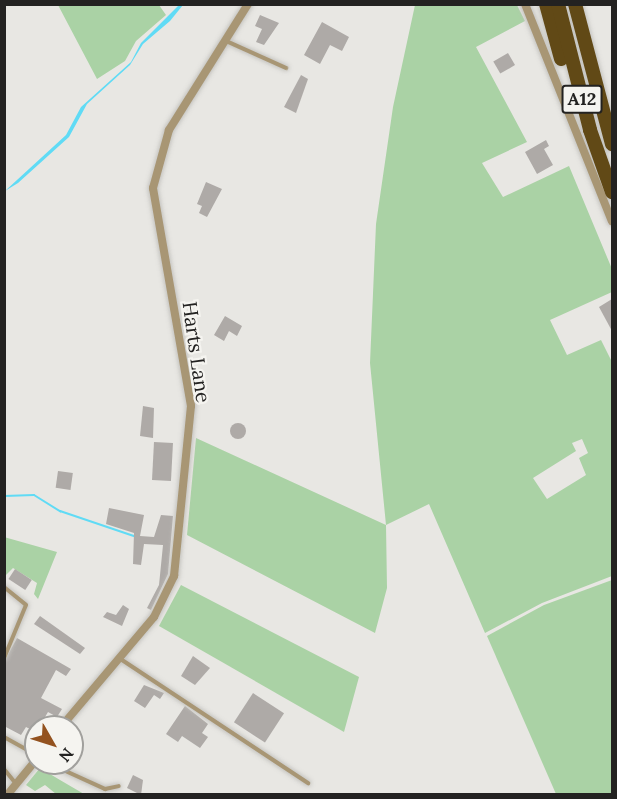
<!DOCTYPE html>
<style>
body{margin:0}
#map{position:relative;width:617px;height:799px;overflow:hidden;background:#e8e7e3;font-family:Lora,serif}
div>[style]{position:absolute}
.green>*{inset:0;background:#aad2a5}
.water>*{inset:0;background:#60dbf5}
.stream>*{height:2px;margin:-1px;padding:0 1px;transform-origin:1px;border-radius:1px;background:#60dbf5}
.building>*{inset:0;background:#aeaaa7;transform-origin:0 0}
.round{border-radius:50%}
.roads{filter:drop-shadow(0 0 2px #c5c4c0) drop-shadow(0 0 2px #c5c4c0)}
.service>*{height:4px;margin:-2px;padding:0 2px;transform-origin:2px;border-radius:2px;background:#a89674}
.minor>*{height:8px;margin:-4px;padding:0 4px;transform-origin:4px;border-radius:4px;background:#a89674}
.trunk>*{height:14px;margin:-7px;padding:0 7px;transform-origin:7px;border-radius:7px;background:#614916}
span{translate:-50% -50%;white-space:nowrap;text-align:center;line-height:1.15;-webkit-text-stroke:4.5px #f5f4f0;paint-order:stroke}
.shield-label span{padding:2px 4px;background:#f5f4f0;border:2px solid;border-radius:4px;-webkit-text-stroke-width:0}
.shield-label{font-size:18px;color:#232221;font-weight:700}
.street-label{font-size:20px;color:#232221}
.frame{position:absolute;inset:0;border:6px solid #232221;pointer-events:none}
.north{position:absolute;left:24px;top:715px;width:60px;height:60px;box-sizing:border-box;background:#f5f4f0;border:2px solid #a1a09d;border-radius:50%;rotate:129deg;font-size:16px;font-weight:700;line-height:24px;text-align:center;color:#232221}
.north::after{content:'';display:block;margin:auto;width:21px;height:27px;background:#93521f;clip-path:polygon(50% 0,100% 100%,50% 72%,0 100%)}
</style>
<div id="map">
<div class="green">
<i style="clip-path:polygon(58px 5px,159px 5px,166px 15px,136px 41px,125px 61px,97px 79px)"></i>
<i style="clip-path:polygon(evenodd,415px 5px,517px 5px,525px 21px,476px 47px,527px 142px,482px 163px,503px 197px,569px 166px,612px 269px,612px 292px,550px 320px,567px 355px,601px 340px,612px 362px,612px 576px,542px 603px,485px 633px,429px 504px,386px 525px,387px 588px,375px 633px,187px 535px,196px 438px,386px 525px,370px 363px,376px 224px,393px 107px,415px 5px,582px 439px,588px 453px,579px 458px,586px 475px,547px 499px,533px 478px,576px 451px,572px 443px,582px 439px)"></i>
<i style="clip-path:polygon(4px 537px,57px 552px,38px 599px,34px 594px,37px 583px,13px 568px,5px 576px)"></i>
<i style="clip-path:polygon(612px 580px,612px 794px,556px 794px,487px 636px,544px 605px)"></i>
<i style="clip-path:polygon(181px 585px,359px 677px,344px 732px,159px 626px)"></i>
<i style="clip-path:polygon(40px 768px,60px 780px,84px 794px,56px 794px,45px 785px,35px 791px,26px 785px)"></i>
</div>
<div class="water">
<i style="clip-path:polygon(179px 5px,183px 5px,170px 21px,143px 44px,130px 65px,87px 104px,69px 137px,18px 183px,5px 191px,66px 135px,81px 107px,131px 62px,141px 43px)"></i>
</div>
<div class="stream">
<i style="left:4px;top:496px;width:30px;rotate:-2deg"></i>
<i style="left:34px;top:495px;width:31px;rotate:32deg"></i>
<i style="left:60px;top:511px;width:81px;rotate:18.7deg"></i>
</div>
<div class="building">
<i style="clip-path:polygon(260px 15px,279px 23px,264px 45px,256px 42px,262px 29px,255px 26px)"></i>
<i style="clip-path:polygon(322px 22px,349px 37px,342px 51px,330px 45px,320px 64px,304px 55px)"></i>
<i style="left:508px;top:53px;width:14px;height:17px;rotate:60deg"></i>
<i style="clip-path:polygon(301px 75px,308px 79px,296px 113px,284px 107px)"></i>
<i style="clip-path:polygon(546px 140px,549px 146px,544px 149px,553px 165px,537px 174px,525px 152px)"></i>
<i style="clip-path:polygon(206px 182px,222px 189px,207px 217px,199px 213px,202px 206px,197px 204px)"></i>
<i style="clip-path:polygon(612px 299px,612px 331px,599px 307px)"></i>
<i style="clip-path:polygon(225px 316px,242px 326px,237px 336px,229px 331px,224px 341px,214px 335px)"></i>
<i style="clip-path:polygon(143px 406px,154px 408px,153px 438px,140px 436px)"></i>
<i class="round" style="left:230px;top:423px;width:16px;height:16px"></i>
<i style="left:154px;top:442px;width:19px;height:38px;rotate:3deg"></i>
<i style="left:58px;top:471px;width:15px;height:17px;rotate:8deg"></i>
<i style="clip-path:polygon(109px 508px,144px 515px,140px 536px,154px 537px,161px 515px,173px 516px,168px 574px,151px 610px,147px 608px,159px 585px,163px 545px,144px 544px,141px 565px,133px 564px,134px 533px,106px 524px)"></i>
<i style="left:15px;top:569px;width:20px;height:12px;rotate:33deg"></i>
<i style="clip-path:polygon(123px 605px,129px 609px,122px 626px,103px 617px,107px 612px,116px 615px)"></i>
<i style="clip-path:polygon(40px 616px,85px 648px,80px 654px,34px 624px)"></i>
<i style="clip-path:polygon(17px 638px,71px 669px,66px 676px,56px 670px,41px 698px,62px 709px,57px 717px,48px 712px,36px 732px,26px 727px,21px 735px,4px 726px,4px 662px)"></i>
<i style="clip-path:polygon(193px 656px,210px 668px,195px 685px,181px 676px)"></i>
<i style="clip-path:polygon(144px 685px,164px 693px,160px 699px,154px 695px,145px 708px,134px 701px)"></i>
<i style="left:253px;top:693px;width:37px;height:35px;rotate:33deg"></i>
<i style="clip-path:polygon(185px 706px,208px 724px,202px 733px,208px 737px,200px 748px,182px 736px,178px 742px,166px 734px)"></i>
<i style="clip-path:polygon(133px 775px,143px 780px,141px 795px,127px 788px)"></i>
</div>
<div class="roads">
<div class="service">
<i style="left:226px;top:41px;width:66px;rotate:24.2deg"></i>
<i style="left:4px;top:587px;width:28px;rotate:39deg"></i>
<i style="left:26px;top:605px;width:57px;rotate:112.5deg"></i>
<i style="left:119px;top:658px;width:227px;rotate:33.5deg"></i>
<i style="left:4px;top:737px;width:37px;rotate:29deg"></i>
<i style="left:48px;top:763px;width:63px;rotate:24.5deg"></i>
<i style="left:105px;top:789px;width:14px;rotate:-12deg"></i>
<i style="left:4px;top:769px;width:19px;rotate:51deg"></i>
</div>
<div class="minor">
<i style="left:525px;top:4px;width:234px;rotate:68.2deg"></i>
<i style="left:61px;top:727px;width:144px;rotate:-49.8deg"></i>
<i style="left:154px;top:617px;width:46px;rotate:-64deg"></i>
<i style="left:174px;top:576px;width:171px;rotate:-84.3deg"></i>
<i style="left:191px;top:406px;width:221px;rotate:-99.9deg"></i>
<i style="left:153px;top:188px;width:60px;rotate:-74.6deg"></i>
<i style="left:169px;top:130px;width:149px;rotate:-57.9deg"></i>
<i style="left:8px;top:794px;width:44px;rotate:-50.5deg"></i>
</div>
<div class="trunk">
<i style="left:546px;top:4px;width:57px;rotate:74.7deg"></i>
<i style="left:558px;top:4px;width:130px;rotate:75.7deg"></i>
<i style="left:590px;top:130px;width:66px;rotate:70.5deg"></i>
<i style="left:575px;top:4px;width:145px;rotate:75.2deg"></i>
</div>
</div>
<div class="shield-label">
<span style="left:582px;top:99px">A12</span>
</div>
<div class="street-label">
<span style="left:197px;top:352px;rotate:82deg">Harts Lane</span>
</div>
<div class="frame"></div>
<div class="north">N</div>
</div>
